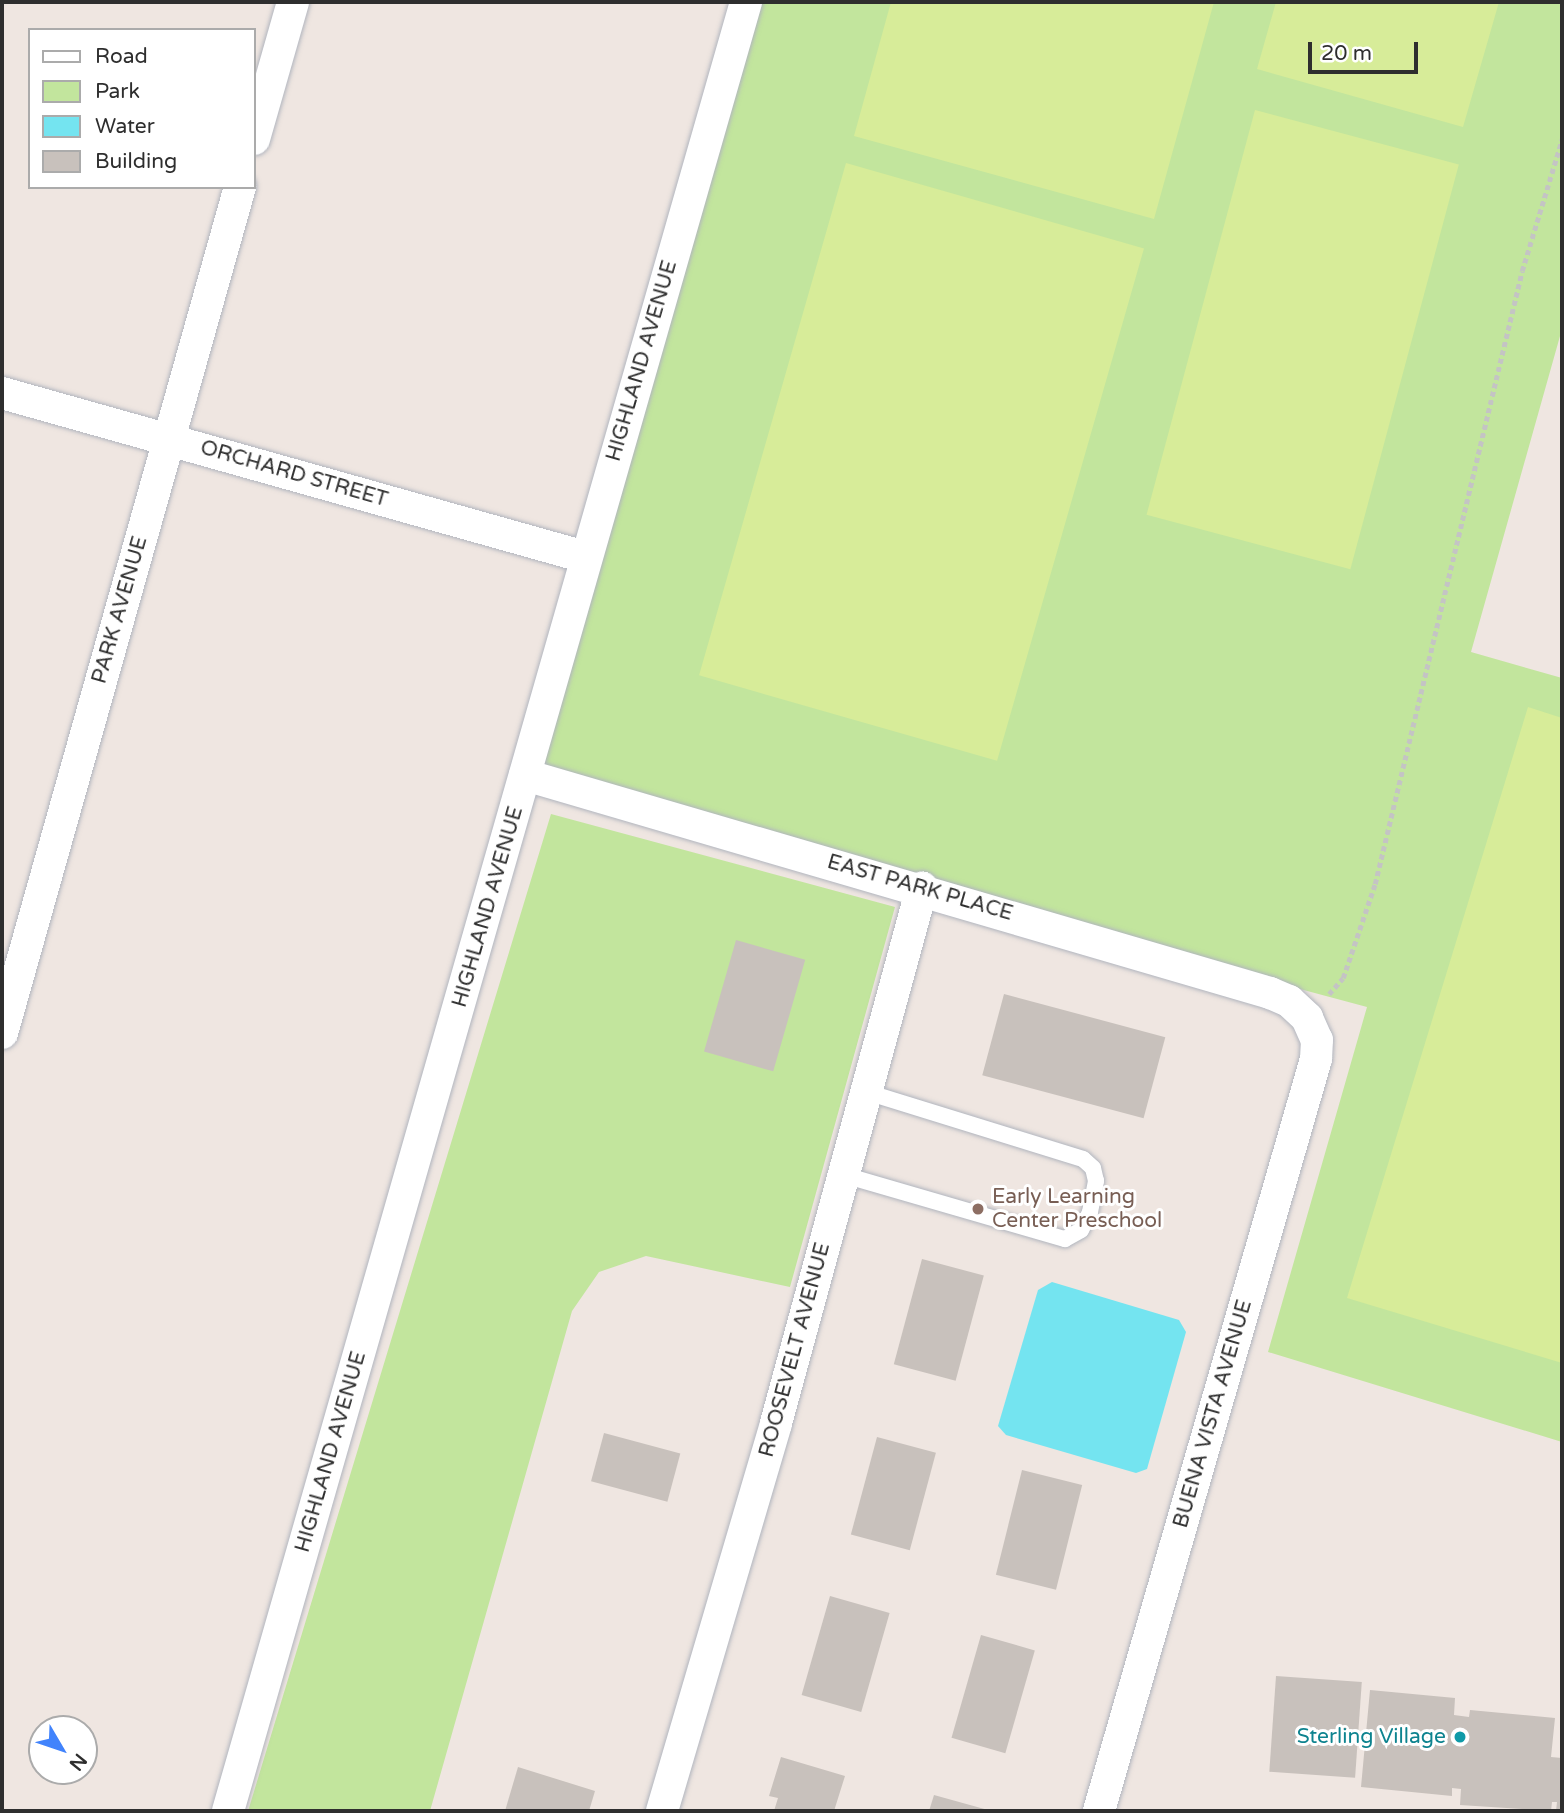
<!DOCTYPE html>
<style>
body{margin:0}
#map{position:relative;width:1564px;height:1813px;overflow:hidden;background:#efe6e1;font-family:"Varela Round",sans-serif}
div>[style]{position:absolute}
.green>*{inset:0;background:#c2e59d}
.pitch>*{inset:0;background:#d7ec99;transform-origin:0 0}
.water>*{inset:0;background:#74e4f0}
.building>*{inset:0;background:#c8c1bc;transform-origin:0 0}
.path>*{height:4.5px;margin-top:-2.25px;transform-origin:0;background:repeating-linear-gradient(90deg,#c4c4c4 0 5px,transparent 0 8.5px)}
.roads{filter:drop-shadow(0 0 2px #b1b5be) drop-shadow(0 0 2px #b1b5be)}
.lane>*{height:16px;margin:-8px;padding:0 8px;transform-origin:8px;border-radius:8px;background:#fff}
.street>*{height:32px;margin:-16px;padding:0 16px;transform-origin:16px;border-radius:16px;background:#fff}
.dots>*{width:19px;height:19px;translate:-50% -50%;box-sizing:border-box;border:4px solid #fff;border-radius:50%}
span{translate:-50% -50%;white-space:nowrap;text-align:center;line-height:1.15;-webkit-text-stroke:6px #fff;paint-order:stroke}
.street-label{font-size:21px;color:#2e2e2e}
.education-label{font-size:21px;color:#785e54}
.left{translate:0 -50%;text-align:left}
.culture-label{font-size:21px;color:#0d838f}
.right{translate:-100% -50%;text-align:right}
.frame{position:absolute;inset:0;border:4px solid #2e2e2e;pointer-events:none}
.legend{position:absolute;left:28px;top:28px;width:228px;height:161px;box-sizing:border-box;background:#fff;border:2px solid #ababab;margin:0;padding:9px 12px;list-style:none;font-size:21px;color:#2e2e2e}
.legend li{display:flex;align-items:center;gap:14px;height:35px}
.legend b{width:35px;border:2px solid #ababab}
.north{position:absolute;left:28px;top:1715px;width:70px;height:70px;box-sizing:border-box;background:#fff;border:2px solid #ababab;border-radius:50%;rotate:129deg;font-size:19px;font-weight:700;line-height:28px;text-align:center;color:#2e2e2e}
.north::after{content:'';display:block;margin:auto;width:24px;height:32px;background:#4183fc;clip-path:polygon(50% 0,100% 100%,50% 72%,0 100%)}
.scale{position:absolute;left:1308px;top:42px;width:110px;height:32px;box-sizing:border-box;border:4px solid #2e2e2e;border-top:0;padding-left:9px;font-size:21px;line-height:24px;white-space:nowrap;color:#2e2e2e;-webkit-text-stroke:5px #fff;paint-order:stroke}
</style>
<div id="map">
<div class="green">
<i style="clip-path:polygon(752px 2px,1562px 2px,1562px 329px,1471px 652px,1562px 678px,1562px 1442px,1268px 1352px,1367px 1007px,713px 832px,525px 775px)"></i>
<i style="clip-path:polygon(551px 814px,895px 907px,790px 1287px,646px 1256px,599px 1272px,572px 1311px,430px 1811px,248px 1811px)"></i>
</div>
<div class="pitch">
<i style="clip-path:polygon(891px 2px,1214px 2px,1154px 219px,854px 136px)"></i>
<i style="clip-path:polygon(1276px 2px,1499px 2px,1463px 127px,1257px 69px)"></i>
<i style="left:1255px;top:110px;width:211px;height:419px;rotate:15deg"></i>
<i style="left:846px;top:163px;width:310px;height:533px;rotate:16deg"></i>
<i style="clip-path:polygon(1528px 707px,1562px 718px,1562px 1363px,1347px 1298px)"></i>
</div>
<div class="water">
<i style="clip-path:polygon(1052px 1282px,1179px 1320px,1186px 1332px,1147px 1469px,1136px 1473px,1006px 1435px,998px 1426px,1038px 1290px)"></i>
</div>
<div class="building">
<i style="left:736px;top:940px;width:72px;height:116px;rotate:16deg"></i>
<i style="left:1004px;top:994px;width:167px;height:84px;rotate:15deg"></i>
<i style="left:922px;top:1259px;width:64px;height:109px;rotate:15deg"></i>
<i style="left:604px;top:1433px;width:79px;height:50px;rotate:15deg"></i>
<i style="left:877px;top:1437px;width:61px;height:101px;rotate:15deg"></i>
<i style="left:1022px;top:1470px;width:62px;height:108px;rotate:14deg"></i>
<i style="left:830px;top:1596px;width:62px;height:103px;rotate:16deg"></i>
<i style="left:981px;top:1635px;width:56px;height:107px;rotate:16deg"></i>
<i style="left:1276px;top:1676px;width:86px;height:96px;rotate:4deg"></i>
<i style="clip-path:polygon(1370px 1690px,1455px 1698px,1454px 1715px,1469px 1717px,1470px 1710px,1555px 1718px,1551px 1757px,1562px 1758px,1562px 1811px,1556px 1811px,1557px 1802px,1552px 1802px,1551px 1811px,1460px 1805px,1461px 1789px,1452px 1788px,1452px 1796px,1361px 1787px)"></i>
<i style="clip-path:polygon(781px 1757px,845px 1776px,834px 1811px,774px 1811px,778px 1798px,769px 1796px)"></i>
<i style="clip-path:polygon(518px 1767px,595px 1791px,589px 1811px,505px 1811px)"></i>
<i style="clip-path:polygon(934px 1795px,988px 1810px,988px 1811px,929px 1811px)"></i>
</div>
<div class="path">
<i style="left:1329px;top:994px;width:21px;rotate:-49deg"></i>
<i style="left:1343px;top:978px;width:99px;rotate:-71.2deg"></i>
<i style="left:1375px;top:884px;width:630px;rotate:-76.51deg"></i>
<i style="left:1522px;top:271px;width:138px;rotate:-73.1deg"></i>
</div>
<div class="roads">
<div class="lane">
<i style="left:844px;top:1175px;width:230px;rotate:16.2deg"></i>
<i style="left:1065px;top:1239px;width:18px;rotate:-29deg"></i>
<i style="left:1081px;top:1230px;width:20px;rotate:-63deg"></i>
<i style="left:1090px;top:1212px;width:32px;rotate:-79deg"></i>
<i style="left:1096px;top:1181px;width:13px;rotate:-103deg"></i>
<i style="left:1093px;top:1168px;width:13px;rotate:-138deg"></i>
<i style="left:1083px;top:1159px;width:227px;rotate:-162.8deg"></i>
</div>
<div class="street">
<i style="left:254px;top:139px;width:142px;rotate:-74.1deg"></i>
<i style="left:2px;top:393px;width:606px;rotate:15.71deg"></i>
<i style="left:525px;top:775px;width:776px;rotate:16.31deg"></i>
<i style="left:1270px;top:993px;width:21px;rotate:23deg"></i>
<i style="left:1289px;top:1001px;width:25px;rotate:43deg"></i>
<i style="left:1307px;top:1018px;width:24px;rotate:66deg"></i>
<i style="left:1317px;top:1040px;width:19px;rotate:93deg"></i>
<i style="left:1316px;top:1059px;width:783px;rotate:106.1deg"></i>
<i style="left:2px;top:1033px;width:879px;rotate:-74.29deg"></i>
<i style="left:228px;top:1811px;width:1882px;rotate:-74.02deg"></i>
<i style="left:662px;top:1811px;width:404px;rotate:-73.6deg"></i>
<i style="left:776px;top:1423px;width:555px;rotate:-74.74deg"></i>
</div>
</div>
<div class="dots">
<i style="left:978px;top:1209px;background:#8d6e63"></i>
<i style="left:1460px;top:1737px;background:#0f9aa8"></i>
</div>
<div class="street-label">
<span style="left:642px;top:361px;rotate:-74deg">HIGHLAND AVENUE</span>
<span style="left:294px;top:474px;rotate:16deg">ORCHARD STREET</span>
<span style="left:120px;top:610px;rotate:-74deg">PARK AVENUE</span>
<span style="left:920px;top:888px;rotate:16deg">EAST PARK PLACE</span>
<span style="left:488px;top:907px;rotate:-74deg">HIGHLAND AVENUE</span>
<span style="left:795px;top:1350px;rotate:-75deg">ROOSEVELT AVENUE</span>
<span style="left:1213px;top:1414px;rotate:-74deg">BUENA VISTA AVENUE</span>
<span style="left:331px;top:1452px;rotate:-74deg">HIGHLAND AVENUE</span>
</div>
<div class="education-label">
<span class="left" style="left:992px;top:1209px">Early Learning<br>Center Preschool</span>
</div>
<div class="culture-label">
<span class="right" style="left:1446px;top:1737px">Sterling Village</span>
</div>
<div class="frame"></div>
<ul class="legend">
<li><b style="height:9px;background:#fff"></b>Road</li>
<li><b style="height:19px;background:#c2e59d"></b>Park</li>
<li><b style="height:19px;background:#74e4f0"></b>Water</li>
<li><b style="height:19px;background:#c8c1bc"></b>Building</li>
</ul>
<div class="north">N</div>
<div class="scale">20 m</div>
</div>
